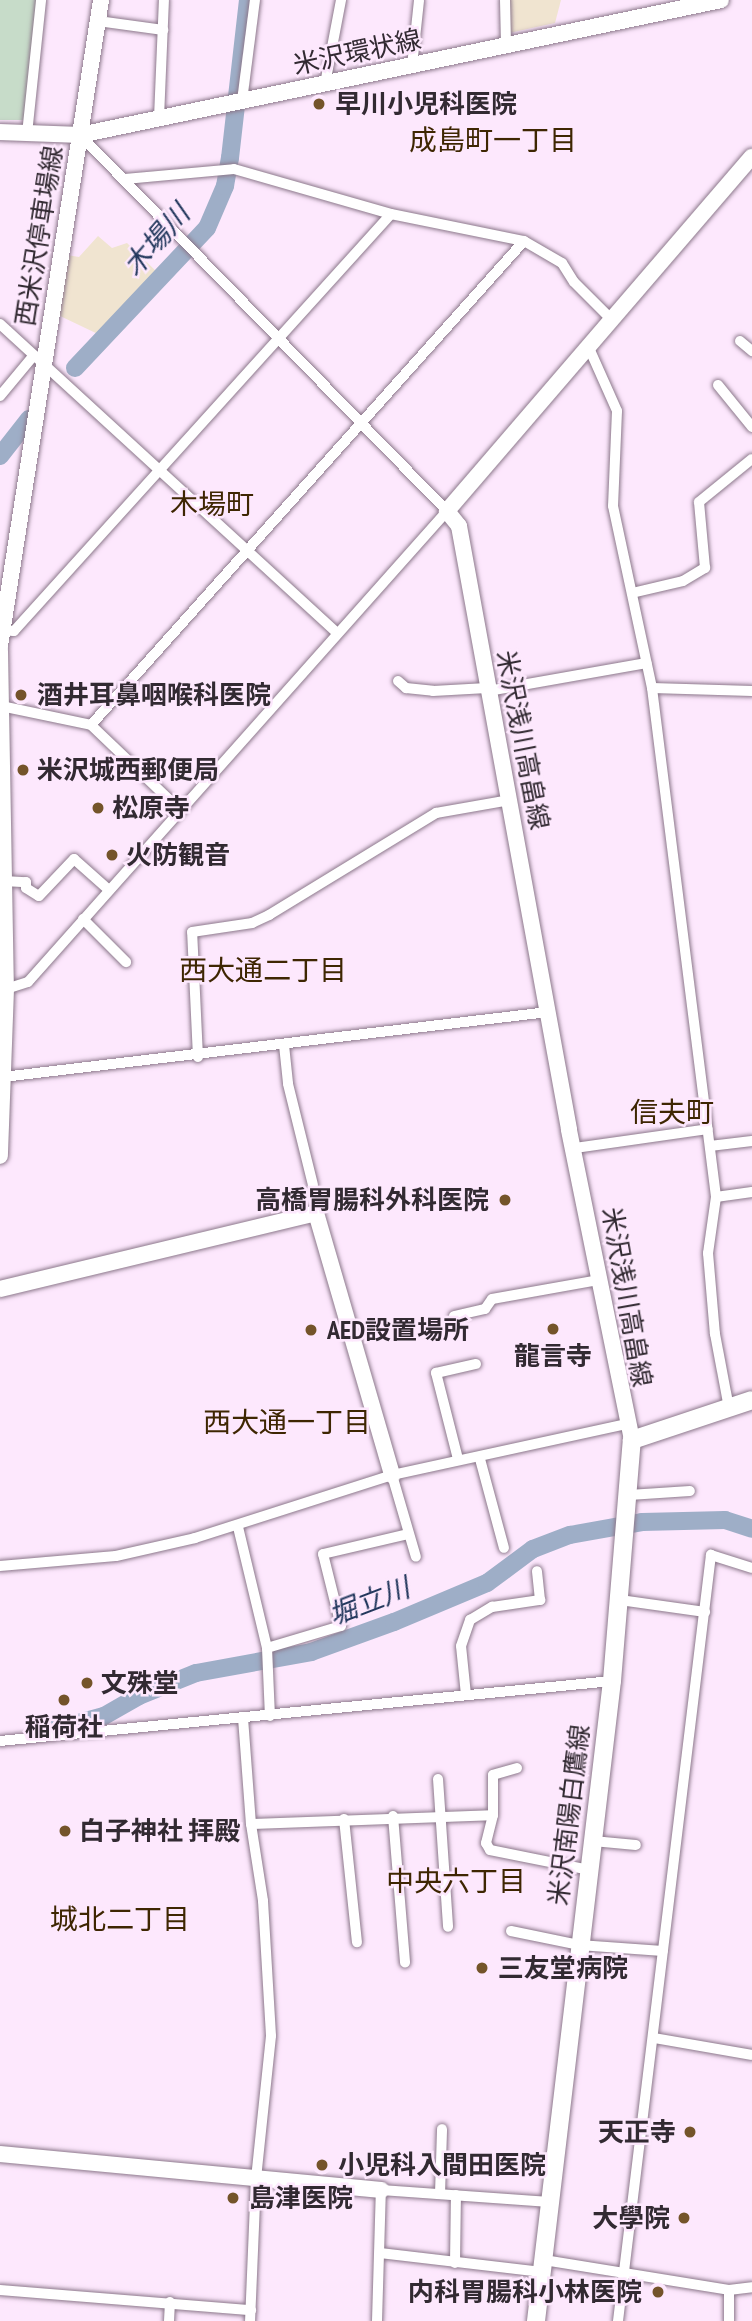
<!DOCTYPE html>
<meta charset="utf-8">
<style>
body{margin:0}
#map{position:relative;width:752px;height:2321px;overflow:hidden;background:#fde8fd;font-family:"PT Sans Narrow","Noto Sans JP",sans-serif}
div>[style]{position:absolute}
.commercial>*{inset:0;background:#f0e4d0}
.green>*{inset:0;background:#c7dcc9}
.river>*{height:18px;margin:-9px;padding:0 9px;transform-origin:9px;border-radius:9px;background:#9eaec7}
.roads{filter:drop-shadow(0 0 2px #8c788b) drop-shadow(0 0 2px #8c788b)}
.street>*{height:10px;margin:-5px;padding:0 5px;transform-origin:5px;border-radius:5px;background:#fff}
.secondary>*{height:16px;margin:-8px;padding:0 8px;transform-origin:8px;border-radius:8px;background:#fff}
.primary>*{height:18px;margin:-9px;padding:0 9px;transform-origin:9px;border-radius:9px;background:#fff}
.dots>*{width:19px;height:19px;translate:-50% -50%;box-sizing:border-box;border:4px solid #fde8fd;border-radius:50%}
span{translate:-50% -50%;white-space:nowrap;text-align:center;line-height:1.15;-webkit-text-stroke:5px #fde8fd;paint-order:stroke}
.street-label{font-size:26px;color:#322a32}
.poi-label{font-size:26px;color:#322a32;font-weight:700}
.left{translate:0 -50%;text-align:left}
.right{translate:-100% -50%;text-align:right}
.neighbourhood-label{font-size:28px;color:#3e2602}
.water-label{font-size:28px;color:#23385d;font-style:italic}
</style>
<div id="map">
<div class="commercial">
<i style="clip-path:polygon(509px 0,561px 0,555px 23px,509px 33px)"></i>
<i style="clip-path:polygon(98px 236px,112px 248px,127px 243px,159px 274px,102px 336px,58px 315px,67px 255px,79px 257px)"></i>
</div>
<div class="green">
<i style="clip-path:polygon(0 0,38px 0,25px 120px,0 120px)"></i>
</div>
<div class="river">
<i style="left:75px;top:368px;width:192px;rotate:-46.7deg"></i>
<i style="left:207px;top:228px;width:46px;rotate:-66.8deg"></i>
<i style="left:225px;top:186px;width:28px;rotate:-80deg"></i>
<i style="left:230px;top:158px;width:159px;rotate:-83.5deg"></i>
<i style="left:0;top:456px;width:47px;rotate:-51.9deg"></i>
<i style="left:45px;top:1732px;width:61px;rotate:-15.2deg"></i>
<i style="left:104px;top:1716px;width:40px;rotate:-29.7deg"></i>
<i style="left:139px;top:1696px;width:61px;rotate:-22deg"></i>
<i style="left:196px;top:1673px;width:117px;rotate:-10.3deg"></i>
<i style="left:311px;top:1652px;width:88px;rotate:-19.9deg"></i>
<i style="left:394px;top:1622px;width:101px;rotate:-22.8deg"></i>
<i style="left:487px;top:1583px;width:57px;rotate:-36.5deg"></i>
<i style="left:533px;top:1549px;width:40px;rotate:-21deg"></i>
<i style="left:570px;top:1535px;width:73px;rotate:-10.2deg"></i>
<i style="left:642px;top:1522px;width:83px;rotate:-1.4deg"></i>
<i style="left:725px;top:1520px;width:28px;rotate:18deg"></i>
</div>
<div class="roads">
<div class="street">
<i style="left:505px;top:0;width:45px;rotate:88.7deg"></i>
<i style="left:98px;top:21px;width:66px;rotate:7.9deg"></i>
<i style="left:412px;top:66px;width:66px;rotate:-83.9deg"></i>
<i style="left:325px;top:84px;width:86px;rotate:-79.2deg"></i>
<i style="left:242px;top:101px;width:102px;rotate:-82.7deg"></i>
<i style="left:159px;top:118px;width:118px;rotate:-87.6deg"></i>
<i style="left:27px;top:134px;width:135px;rotate:-84deg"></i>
<i style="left:125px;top:179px;width:109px;rotate:-5.2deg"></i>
<i style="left:234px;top:169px;width:163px;rotate:16deg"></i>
<i style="left:391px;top:214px;width:136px;rotate:11.5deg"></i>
<i style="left:524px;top:241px;width:44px;rotate:30.1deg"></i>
<i style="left:562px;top:263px;width:22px;rotate:58deg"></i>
<i style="left:574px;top:282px;width:55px;rotate:45deg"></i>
<i style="left:0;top:324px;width:456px;rotate:42.5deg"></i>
<i style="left:740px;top:341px;width:16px;rotate:40deg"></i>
<i style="left:589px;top:348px;width:69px;rotate:66deg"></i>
<i style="left:617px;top:411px;width:95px;rotate:92.4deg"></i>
<i style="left:613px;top:506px;width:186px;rotate:77.9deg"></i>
<i style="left:652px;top:688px;width:513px;rotate:82.83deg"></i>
<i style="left:716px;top:1197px;width:57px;rotate:98.1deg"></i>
<i style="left:708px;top:1253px;width:81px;rotate:85.1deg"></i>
<i style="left:715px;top:1334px;width:75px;rotate:79.3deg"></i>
<i style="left:718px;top:385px;width:54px;rotate:51deg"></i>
<i style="left:0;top:396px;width:53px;rotate:-50.3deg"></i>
<i style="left:632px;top:593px;width:52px;rotate:-13.2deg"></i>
<i style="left:683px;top:581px;width:26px;rotate:-31deg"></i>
<i style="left:705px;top:568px;width:66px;rotate:-95.2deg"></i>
<i style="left:699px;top:502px;width:68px;rotate:-39.1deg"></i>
<i style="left:0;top:630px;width:14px;rotate:4deg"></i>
<i style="left:14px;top:631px;width:562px;rotate:-47.88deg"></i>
<i style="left:398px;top:681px;width:11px;rotate:41deg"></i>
<i style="left:406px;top:688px;width:27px;rotate:6deg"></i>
<i style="left:433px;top:691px;width:54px;rotate:-3.2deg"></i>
<i style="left:652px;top:688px;width:100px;rotate:1.7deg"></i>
<i style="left:488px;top:691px;width:161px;rotate:-10deg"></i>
<i style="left:1px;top:706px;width:92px;rotate:11.9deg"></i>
<i style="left:91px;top:725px;width:123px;rotate:43.7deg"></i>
<i style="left:91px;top:725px;width:649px;rotate:-48.18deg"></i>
<i style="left:4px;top:881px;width:22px;rotate:3deg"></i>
<i style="left:26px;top:882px;width:6px;rotate:90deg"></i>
<i style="left:26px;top:888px;width:15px;rotate:32deg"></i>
<i style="left:39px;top:896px;width:51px;rotate:-46.6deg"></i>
<i style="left:74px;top:859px;width:47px;rotate:41.5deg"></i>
<i style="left:83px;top:919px;width:61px;rotate:45deg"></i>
<i style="left:6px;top:989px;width:23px;rotate:-18deg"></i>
<i style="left:28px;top:982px;width:630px;rotate:-48.34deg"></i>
<i style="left:447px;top:511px;width:525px;rotate:-134.31deg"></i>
<i style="left:284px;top:1045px;width:39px;rotate:84deg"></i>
<i style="left:288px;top:1084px;width:104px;rotate:76.1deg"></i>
<i style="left:198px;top:1057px;width:125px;rotate:-92.7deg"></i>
<i style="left:192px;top:932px;width:61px;rotate:-8.5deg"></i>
<i style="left:252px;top:923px;width:19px;rotate:-25deg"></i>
<i style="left:269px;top:915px;width:196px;rotate:-31.4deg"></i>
<i style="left:436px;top:813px;width:75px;rotate:-10deg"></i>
<i style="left:3px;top:1077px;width:549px;rotate:-6.8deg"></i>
<i style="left:710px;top:1146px;width:42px;rotate:-6.8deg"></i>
<i style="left:575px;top:1148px;width:134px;rotate:-8.1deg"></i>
<i style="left:716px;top:1197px;width:36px;rotate:-8deg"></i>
<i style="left:454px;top:1316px;width:32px;rotate:-13deg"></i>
<i style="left:485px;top:1309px;width:12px;rotate:-55deg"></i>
<i style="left:492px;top:1299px;width:109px;rotate:-10.1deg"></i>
<i style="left:458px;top:1459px;width:89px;rotate:-104.3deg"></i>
<i style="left:436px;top:1373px;width:41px;rotate:-12.7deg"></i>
<i style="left:480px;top:1459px;width:92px;rotate:74.9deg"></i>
<i style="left:392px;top:1475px;width:85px;rotate:73.7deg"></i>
<i style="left:629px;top:1495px;width:61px;rotate:-3.8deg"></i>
<i style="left:238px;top:1527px;width:124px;rotate:76.5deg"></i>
<i style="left:267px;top:1648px;width:68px;rotate:87.5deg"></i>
<i style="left:0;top:1566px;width:116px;rotate:-4.9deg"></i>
<i style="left:116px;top:1556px;width:81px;rotate:-12.8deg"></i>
<i style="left:195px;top:1538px;width:207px;rotate:-17.7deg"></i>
<i style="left:392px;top:1475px;width:239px;rotate:-12.3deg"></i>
<i style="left:620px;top:1600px;width:86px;rotate:8deg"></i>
<i style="left:267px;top:1648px;width:77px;rotate:-16.6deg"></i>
<i style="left:341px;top:1626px;width:74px;rotate:-104deg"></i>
<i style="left:323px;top:1554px;width:87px;rotate:-13.2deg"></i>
<i style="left:466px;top:1695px;width:49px;rotate:-95.8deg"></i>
<i style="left:461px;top:1646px;width:28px;rotate:-71deg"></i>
<i style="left:470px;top:1620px;width:26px;rotate:-31deg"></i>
<i style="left:492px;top:1607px;width:49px;rotate:-8.3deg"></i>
<i style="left:540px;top:1600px;width:29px;rotate:-96deg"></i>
<i style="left:243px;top:1718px;width:106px;rotate:85.7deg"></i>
<i style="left:251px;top:1824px;width:78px;rotate:81.1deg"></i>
<i style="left:263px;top:1901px;width:135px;rotate:86.6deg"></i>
<i style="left:271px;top:2036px;width:144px;rotate:96deg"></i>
<i style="left:256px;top:2179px;width:142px;rotate:92.4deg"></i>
<i style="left:0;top:1741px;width:615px;rotate:-5.6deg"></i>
<i style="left:517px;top:1768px;width:25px;rotate:164deg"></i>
<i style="left:493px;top:1775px;width:40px;rotate:90deg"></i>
<i style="left:493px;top:1815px;width:29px;rotate:104deg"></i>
<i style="left:486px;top:1843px;width:8px;rotate:60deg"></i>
<i style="left:490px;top:1850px;width:101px;rotate:11.4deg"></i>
<i style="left:438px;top:1779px;width:148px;rotate:86.1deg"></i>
<i style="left:393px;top:1816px;width:147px;rotate:85.3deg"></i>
<i style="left:344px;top:1819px;width:124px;rotate:84deg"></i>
<i style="left:251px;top:1824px;width:242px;rotate:-2.1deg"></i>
<i style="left:593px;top:1841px;width:43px;rotate:5.3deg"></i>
<i style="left:511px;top:1931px;width:69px;rotate:11.6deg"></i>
<i style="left:579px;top:1945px;width:84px;rotate:4.1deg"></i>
<i style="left:654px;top:2038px;width:99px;rotate:9.8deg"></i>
<i style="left:440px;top:2194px;width:65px;rotate:-88.2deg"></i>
<i style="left:380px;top:2253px;width:163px;rotate:6.7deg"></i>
<i style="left:544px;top:2260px;width:187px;rotate:9.2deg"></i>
<i style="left:729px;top:2290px;width:23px;rotate:-7deg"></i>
<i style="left:455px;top:2263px;width:68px;rotate:-89.2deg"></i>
<i style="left:0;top:2290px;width:252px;rotate:4.6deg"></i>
<i style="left:169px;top:2321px;width:19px;rotate:-87deg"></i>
<i style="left:377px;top:2321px;width:131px;rotate:-88.3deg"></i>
<i style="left:381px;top:2190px;width:169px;rotate:4.1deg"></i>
<i style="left:618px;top:2321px;width:772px;rotate:-83.08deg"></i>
<i style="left:711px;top:1555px;width:43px;rotate:17.6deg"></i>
<i style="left:729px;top:2321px;width:31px;rotate:-90deg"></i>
</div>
<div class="secondary">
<i style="left:0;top:132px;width:80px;rotate:2.1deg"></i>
<i style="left:80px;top:135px;width:655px;rotate:-11.89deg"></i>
<i style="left:0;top:646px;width:654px;rotate:-81.11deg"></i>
<i style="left:0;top:651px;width:338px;rotate:89deg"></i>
<i style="left:6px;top:989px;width:167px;rotate:92.1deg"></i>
<i style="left:0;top:1289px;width:325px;rotate:-13.5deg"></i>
<i style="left:316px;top:1213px;width:273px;rotate:73.8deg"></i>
<i style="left:632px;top:1440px;width:317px;rotate:-101.5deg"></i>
<i style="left:569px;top:1129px;width:613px;rotate:-100.34deg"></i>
<i style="left:459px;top:526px;width:19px;rotate:-129deg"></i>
<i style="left:447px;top:511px;width:467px;rotate:-49.3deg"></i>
<i style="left:0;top:2154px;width:383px;rotate:5.4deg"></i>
</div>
<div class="primary">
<i style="left:536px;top:2321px;width:644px;rotate:-83.23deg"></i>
<i style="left:612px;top:1681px;width:242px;rotate:-85.3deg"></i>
<i style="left:632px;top:1440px;width:126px;rotate:-18.4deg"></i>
</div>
</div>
<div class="dots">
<i style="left:319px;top:104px;background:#74542a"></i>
<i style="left:21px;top:695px;background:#74542a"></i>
<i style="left:23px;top:770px;background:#74542a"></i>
<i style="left:98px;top:808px;background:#74542a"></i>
<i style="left:112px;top:855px;background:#74542a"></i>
<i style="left:505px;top:1200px;background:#74542a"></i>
<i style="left:553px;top:1329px;background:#74542a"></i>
<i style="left:311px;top:1330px;background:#74542a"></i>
<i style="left:87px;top:1683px;background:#74542a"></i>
<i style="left:64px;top:1700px;background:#74542a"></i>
<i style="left:65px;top:1831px;background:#74542a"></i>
<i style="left:482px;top:1968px;background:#74542a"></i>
<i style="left:690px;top:2132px;background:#74542a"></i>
<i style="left:322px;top:2165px;background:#74542a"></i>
<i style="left:233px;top:2198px;background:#74542a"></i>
<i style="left:684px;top:2218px;background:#74542a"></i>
<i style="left:658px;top:2292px;background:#74542a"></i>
</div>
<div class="street-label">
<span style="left:357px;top:52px;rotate:-12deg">米沢環状線</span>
<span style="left:39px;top:236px;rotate:-81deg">西米沢停車場線</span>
<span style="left:523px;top:740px;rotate:79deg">米沢浅川高畠線</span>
<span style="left:627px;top:1297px;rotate:80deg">米沢浅川高畠線</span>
<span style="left:569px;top:1815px;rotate:-83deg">米沢南陽白鷹線</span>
</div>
<div class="poi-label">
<span class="left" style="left:335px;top:104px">早川小児科医院</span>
<span class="left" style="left:37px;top:695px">酒井耳鼻咽喉科医院</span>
<span class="left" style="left:37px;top:770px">米沢城西郵便局</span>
<span class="left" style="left:112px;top:808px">松原寺</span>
<span class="left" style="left:126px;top:855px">火防観音</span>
<span class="right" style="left:489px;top:1200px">高橋胃腸科外科医院</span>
<span class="left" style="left:327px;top:1330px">AED設置場所</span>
<span style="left:553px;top:1356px">龍言寺</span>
<span class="left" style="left:101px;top:1683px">文殊堂</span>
<span style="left:64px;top:1727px">稲荷社</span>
<span class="left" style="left:79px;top:1831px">白子神社 拝殿</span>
<span class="left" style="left:498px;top:1968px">三友堂病院</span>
<span class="right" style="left:676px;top:2132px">天正寺</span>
<span class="left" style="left:338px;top:2165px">小児科入間田医院</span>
<span class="left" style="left:249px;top:2198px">島津医院</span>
<span class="right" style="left:670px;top:2218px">大學院</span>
<span class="right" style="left:642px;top:2292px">内科胃腸科小林医院</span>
</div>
<div class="neighbourhood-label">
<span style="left:493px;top:140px">成島町一丁目</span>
<span style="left:212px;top:504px">木場町</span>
<span style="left:263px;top:970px">西大通二丁目</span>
<span style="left:672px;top:1112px">信夫町</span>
<span style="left:287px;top:1422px">西大通一丁目</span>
<span style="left:456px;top:1881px">中央六丁目</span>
<span style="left:120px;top:1919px">城北二丁目</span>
</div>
<div class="water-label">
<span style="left:156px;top:240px;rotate:-49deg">木場川</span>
<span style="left:369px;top:1601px;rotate:-21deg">堀立川</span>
</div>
</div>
